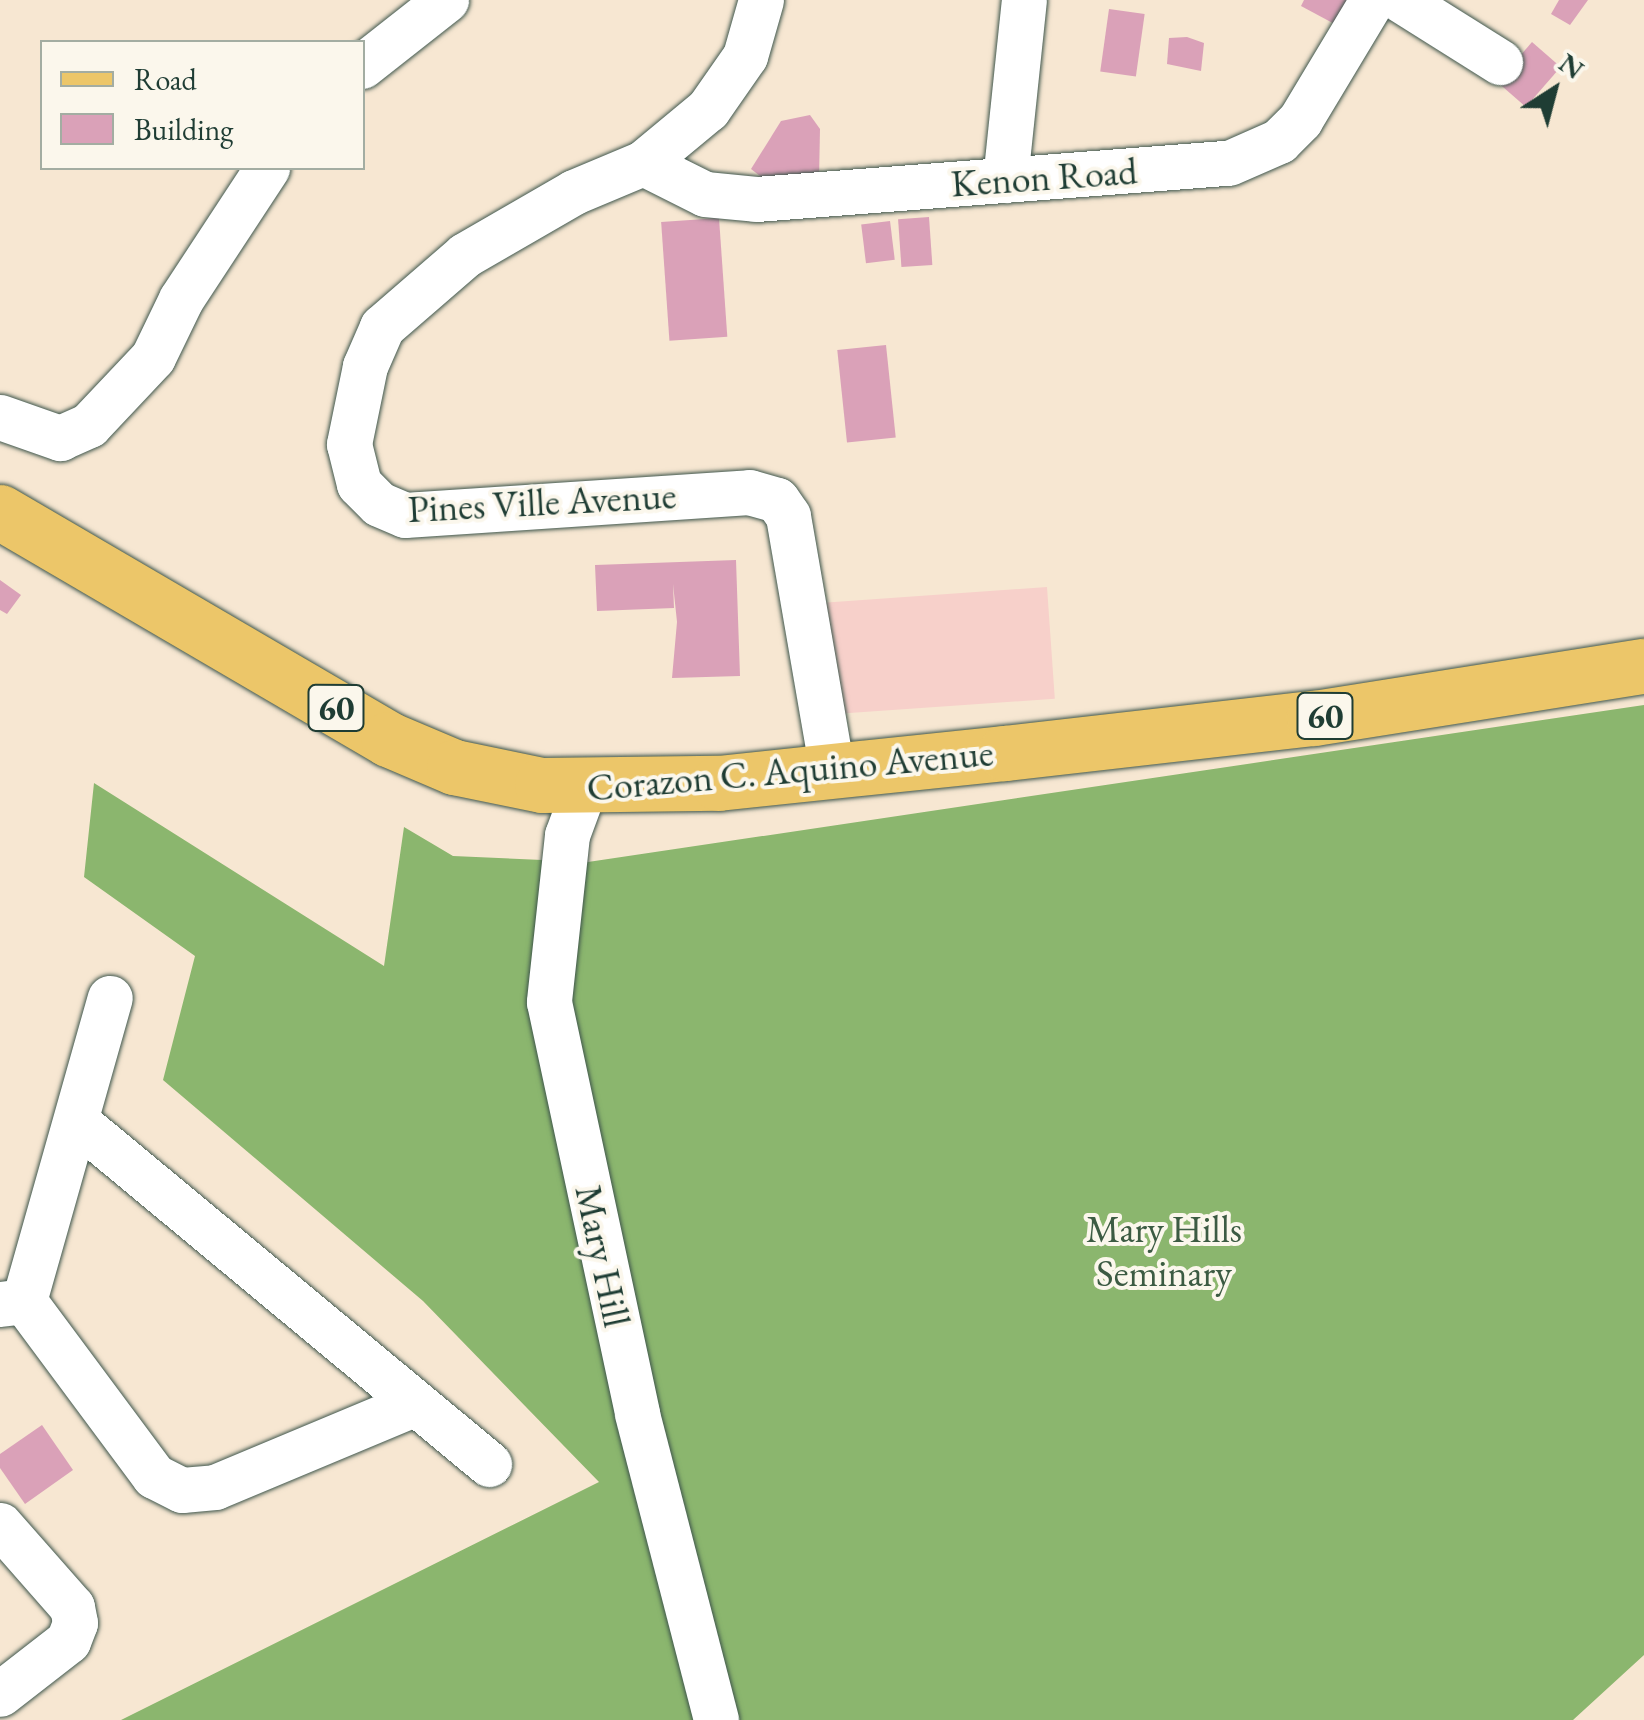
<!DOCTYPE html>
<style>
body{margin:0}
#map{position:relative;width:1644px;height:1720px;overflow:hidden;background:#f7e7d2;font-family:"EB Garamond",serif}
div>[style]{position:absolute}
.built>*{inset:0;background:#f7d0ca;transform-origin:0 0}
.forest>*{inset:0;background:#8bb66e}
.building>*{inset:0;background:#daa1b8;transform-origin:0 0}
.roads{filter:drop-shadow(0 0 2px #3f564c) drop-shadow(0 0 2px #3f564c)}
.minor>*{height:45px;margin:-22.5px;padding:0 22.5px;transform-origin:22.5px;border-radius:22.5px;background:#fff}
.major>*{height:55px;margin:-27.5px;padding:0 27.5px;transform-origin:27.5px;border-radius:27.5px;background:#ecc669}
span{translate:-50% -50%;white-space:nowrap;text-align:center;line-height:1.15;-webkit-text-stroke:8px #fbf7ec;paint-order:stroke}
.shield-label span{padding:2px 8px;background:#fbf7ec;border:2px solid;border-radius:8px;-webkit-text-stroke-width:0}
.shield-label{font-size:35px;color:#1f3d34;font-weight:700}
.street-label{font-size:38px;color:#1f3d34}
.park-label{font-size:38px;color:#3c5b43}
.legend{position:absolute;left:40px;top:40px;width:325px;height:130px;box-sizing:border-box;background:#fbf7ec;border:2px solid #a3ada2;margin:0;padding:12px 18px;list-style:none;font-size:30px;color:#1f3d34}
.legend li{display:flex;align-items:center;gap:20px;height:50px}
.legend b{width:50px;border:2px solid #a3ada2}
.north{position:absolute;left:1504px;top:40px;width:100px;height:100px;-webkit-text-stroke:8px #fbf7ec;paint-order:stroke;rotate:36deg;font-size:28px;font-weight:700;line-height:40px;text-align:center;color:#1f3d34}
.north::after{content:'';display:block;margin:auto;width:35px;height:45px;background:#1f3d34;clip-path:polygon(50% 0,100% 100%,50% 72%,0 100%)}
</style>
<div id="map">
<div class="built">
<i style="left:1047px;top:587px;width:112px;height:224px;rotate:86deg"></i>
</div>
<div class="forest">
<i style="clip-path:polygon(1644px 705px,1644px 1655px,1573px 1720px,121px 1720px,599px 1482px,423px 1301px,163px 1080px,195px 956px,84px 877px,94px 783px,384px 966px,404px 827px,453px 856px,588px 862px)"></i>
</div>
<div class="building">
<i style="clip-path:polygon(1304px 0,1357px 0,1342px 28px,1301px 6px)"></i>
<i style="clip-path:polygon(1559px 0,1588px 0,1570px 25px,1551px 14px)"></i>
<i style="left:1109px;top:9px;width:36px;height:63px;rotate:8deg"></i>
<i style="clip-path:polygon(1187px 37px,1204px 43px,1201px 71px,1167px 64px,1169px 38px)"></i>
<i style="left:1532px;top:42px;width:38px;height:53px;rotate:41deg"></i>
<i style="clip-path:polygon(810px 115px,820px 129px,819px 179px,777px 189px,751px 169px,781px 121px)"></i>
<i style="left:929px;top:217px;width:48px;height:31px;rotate:86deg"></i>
<i style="left:719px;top:218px;width:119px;height:58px;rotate:86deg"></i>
<i style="left:890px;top:221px;width:39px;height:29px;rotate:83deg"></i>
<i style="left:886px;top:345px;width:93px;height:49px;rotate:84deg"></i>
<i style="clip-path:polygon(736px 560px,740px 676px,672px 678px,677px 622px,673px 584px,674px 608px,597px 611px,595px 565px)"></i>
<i style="clip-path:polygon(0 580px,21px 595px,7px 614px,0 610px)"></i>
<i style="clip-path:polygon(42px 1425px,73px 1470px,25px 1504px,0 1468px,0 1454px)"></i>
</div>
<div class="roads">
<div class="minor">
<i style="left:761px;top:0;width:58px;rotate:105.9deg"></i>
<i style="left:745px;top:56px;width:65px;rotate:124.9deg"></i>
<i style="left:708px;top:109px;width:85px;rotate:140.3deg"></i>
<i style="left:643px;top:163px;width:75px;rotate:157.2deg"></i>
<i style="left:574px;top:192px;width:126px;rotate:150deg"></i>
<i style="left:465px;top:255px;width:110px;rotate:139.1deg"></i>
<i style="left:382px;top:327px;width:43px;rotate:113.6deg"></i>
<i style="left:365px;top:366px;width:80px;rotate:101.6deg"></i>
<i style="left:349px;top:444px;width:41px;rotate:76deg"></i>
<i style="left:359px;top:484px;width:28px;rotate:45deg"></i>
<i style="left:379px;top:504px;width:28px;rotate:23deg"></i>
<i style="left:405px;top:515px;width:345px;rotate:-3.8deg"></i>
<i style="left:749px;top:492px;width:29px;rotate:16deg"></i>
<i style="left:777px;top:500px;width:19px;rotate:55deg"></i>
<i style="left:788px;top:516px;width:259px;rotate:80.2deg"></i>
<i style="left:1401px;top:0;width:117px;rotate:32.1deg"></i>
<i style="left:362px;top:66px;width:107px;rotate:-38.2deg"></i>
<i style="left:643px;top:163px;width:69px;rotate:26.6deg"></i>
<i style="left:705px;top:194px;width:51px;rotate:5.6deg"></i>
<i style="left:756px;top:199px;width:474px;rotate:-4.4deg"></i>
<i style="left:1229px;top:163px;width:55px;rotate:-23.7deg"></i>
<i style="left:1279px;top:141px;width:30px;rotate:-45deg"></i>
<i style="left:1300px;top:120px;width:140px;rotate:-59deg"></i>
<i style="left:1005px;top:180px;width:181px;rotate:-84deg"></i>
<i style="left:0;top:417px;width:64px;rotate:19.3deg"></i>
<i style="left:60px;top:438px;width:32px;rotate:-24deg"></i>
<i style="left:89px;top:425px;width:93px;rotate:-46.7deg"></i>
<i style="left:153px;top:357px;width:64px;rotate:-64.2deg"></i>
<i style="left:181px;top:299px;width:157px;rotate:-56.7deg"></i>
<i style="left:584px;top:789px;width:49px;rotate:110.3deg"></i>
<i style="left:567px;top:835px;width:168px;rotate:96.2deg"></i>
<i style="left:549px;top:1002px;width:421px;rotate:77.9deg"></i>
<i style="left:637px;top:1414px;width:316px;rotate:75.5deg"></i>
<i style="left:76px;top:1121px;width:537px;rotate:39.71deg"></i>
<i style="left:24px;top:1301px;width:315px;rotate:-74.2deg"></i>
<i style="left:0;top:1304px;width:24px;rotate:-7deg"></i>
<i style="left:24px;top:1301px;width:218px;rotate:53.4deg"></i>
<i style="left:154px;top:1476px;width:31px;rotate:27deg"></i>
<i style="left:182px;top:1490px;width:33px;rotate:-5deg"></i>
<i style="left:215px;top:1487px;width:212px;rotate:-22.7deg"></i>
<i style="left:0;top:1525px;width:109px;rotate:48.7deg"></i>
<i style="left:72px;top:1607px;width:16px;rotate:79deg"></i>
<i style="left:75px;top:1623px;width:19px;rotate:111deg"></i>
<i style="left:68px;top:1641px;width:86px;rotate:142.1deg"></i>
</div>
<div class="major">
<i style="left:0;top:512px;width:450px;rotate:30.3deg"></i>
<i style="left:388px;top:739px;width:72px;rotate:23deg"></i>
<i style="left:454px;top:767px;width:90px;rotate:11.6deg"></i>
<i style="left:542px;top:785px;width:176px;rotate:-0.7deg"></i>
<i style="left:718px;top:783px;width:289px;rotate:-6deg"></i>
<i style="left:1005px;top:753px;width:311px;rotate:-6.5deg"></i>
<i style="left:1314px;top:718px;width:334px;rotate:-9deg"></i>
</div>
</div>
<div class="shield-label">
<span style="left:336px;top:708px">60</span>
<span style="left:1325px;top:716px">60</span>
</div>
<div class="street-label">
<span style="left:1044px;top:177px;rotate:-4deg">Kenon Road</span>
<span style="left:542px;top:502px;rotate:-3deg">Pines Ville Avenue</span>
<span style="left:790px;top:770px;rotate:-5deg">Corazon C. Aquino Avenue</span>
<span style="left:603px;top:1256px;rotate:78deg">Mary Hill</span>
</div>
<div class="park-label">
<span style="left:1164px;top:1251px">Mary Hills<br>Seminary</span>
</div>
<ul class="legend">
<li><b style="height:12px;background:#ecc669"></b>Road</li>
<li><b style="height:28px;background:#daa1b8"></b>Building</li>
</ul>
<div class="north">N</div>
</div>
